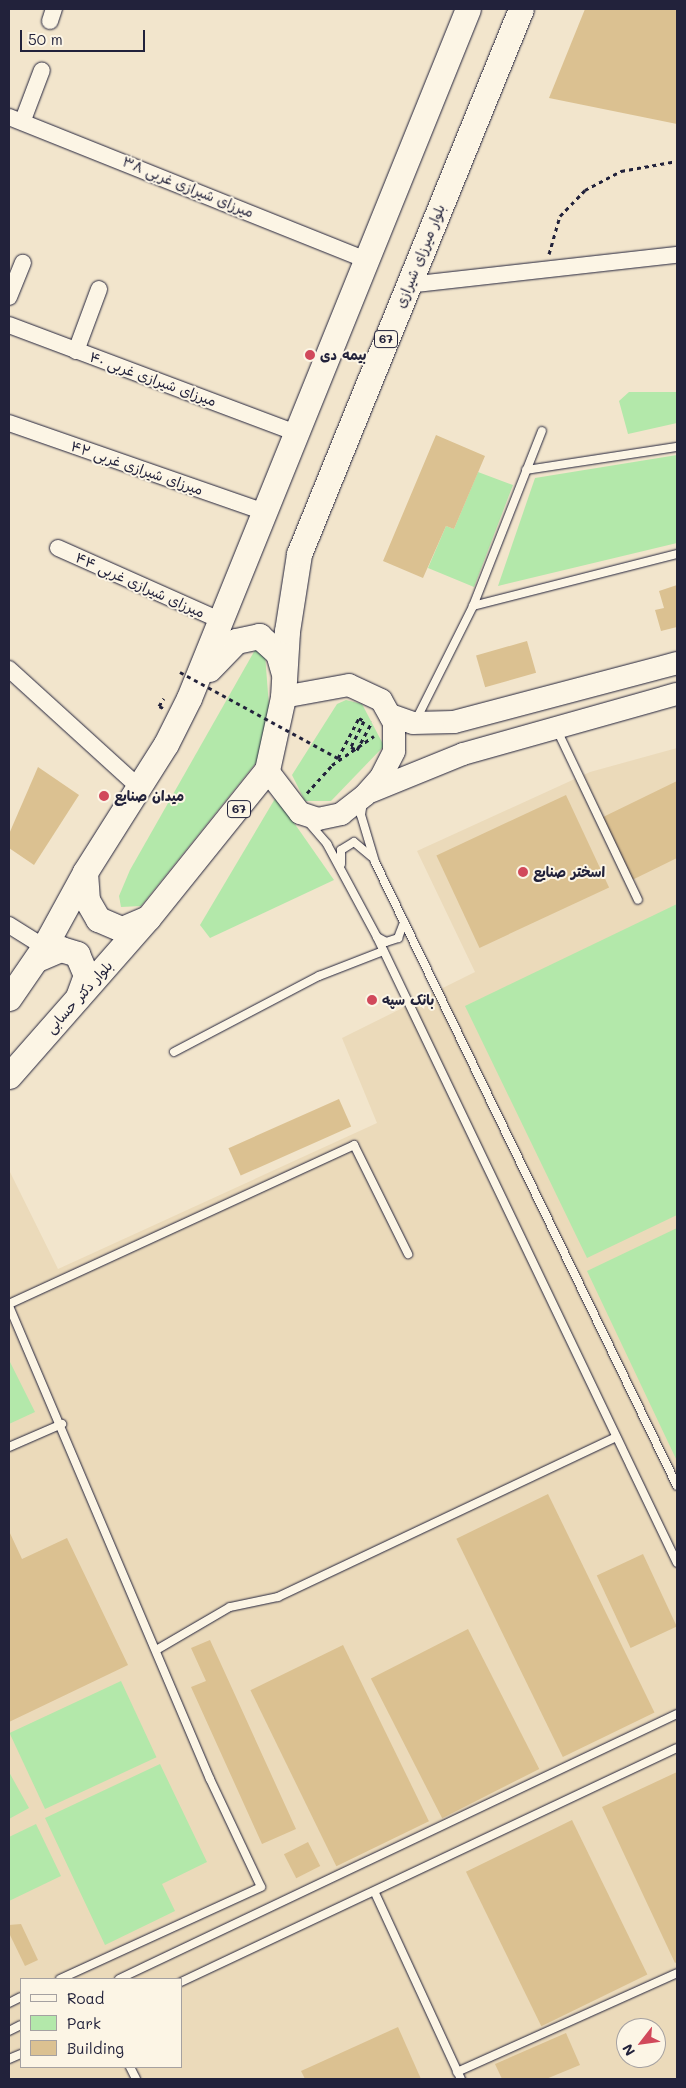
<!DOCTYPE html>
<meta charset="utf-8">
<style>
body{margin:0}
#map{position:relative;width:686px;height:2088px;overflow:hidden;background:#f2e5cc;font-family:Mali,"Playpen Sans Arabic",sans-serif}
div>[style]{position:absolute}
.built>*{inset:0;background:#ebdaba}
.green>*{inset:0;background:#b3e8aa;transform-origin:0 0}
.building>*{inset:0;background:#dbc191;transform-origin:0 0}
.path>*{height:3px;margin-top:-1.5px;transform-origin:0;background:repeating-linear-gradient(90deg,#22223b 0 4px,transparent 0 8px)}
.roads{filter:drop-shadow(0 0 1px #22223b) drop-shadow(0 0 1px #22223b)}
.lane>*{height:8px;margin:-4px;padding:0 4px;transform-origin:4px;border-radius:4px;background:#fcf5e5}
.street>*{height:16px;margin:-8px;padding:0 8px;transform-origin:8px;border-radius:8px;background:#fcf5e5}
.secondary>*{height:22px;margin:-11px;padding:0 11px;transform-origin:11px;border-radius:11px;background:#fcf5e5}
.primary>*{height:25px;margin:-12.5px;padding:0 12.5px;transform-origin:12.5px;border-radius:12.5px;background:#fcf5e5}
.path-bridge>*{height:3px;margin-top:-1.5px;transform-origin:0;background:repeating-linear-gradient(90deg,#22223b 0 4px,transparent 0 8px)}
.dots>*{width:14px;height:14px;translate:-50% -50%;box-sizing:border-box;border:2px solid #fcf5e5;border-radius:50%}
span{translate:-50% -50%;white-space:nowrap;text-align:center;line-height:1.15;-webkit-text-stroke:4px #fcf5e5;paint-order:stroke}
.shield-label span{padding:1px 4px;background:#fcf5e5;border:1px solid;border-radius:4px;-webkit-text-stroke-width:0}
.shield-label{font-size:12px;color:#22223b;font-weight:700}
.street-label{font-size:14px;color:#22223b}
.poi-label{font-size:14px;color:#22223b;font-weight:700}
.left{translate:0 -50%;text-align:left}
.frame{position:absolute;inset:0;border:10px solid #22223b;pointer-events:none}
.legend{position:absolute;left:20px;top:1978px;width:162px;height:90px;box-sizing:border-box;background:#fcf5e5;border:1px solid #a5a1a1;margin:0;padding:6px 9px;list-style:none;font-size:15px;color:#22223b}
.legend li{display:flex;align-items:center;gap:10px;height:25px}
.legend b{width:25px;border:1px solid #a5a1a1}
.north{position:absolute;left:616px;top:2018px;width:50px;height:50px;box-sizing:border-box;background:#fcf5e5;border:1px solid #a5a1a1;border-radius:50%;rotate:240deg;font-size:14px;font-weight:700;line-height:20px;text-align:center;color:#22223b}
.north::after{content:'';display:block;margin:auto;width:18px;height:22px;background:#d1495b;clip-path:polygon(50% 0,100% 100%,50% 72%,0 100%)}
.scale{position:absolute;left:20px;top:30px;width:125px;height:22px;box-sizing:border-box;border:2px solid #22223b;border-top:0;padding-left:6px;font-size:15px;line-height:18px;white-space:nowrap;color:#22223b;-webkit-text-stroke:4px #fcf5e5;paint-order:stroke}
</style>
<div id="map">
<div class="built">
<i style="clip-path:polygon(evenodd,677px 748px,677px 2079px,9px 2079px,9px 1170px,58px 1269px,377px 1123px,342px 1038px,475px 972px,417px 851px,590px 772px,677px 748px,21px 1979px,181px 1979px,181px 2067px,21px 2067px,21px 1979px,677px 748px,626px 2028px,656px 2028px,656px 2058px,626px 2058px,626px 2028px)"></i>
</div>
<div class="green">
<i style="clip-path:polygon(629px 392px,677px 392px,677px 423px,628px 434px,619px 401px)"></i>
<i style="clip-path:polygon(677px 455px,677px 543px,498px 586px,535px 478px)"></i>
<i style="clip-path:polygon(478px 472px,513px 485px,474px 587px,428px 568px,446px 526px,454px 529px)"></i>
<i style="clip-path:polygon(255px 650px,265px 655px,269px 706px,259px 759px,141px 906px,121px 907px,119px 896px,130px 870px)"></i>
<i style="clip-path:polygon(346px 700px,362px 704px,384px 746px,331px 801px,305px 801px,292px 775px,337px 704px)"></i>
<i style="clip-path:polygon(276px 797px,334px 880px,210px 938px,200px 925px)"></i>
<i style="clip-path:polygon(677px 904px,677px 1215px,587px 1258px,465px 1006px)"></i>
<i style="clip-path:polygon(677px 1228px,677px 1461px,587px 1271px)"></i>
<i style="clip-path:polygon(9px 1360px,35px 1412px,9px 1424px)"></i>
<i style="left:121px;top:1681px;width:84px;height:123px;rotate:65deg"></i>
<i style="clip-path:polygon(160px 1764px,207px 1862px,162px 1884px,175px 1911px,105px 1945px,45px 1818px)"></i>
<i style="clip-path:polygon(9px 1772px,29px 1808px,9px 1819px)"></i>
<i style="clip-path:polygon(36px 1824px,61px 1876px,9px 1901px,9px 1837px)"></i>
</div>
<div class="building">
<i style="clip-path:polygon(585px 9px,677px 9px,677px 124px,549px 98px)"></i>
<i style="clip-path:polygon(436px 435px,485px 456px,454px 529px,446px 526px,423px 578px,383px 561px)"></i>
<i style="clip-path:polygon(677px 585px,677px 627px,661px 631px,655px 610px,664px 608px,659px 591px)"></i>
<i style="left:527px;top:641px;width:33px;height:53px;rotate:74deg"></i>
<i style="clip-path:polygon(38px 767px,79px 795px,34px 865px,9px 848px,9px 834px)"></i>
<i style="clip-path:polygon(677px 781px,677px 858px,630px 881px,599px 819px)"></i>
<i style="left:566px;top:795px;width:102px;height:143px;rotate:65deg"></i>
<i style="left:339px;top:1099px;width:30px;height:121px;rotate:66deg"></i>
<i style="left:548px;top:1494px;width:243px;height:102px;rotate:64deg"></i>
<i style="clip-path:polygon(9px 1531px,22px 1559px,67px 1538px,128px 1665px,9px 1722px)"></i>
<i style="left:643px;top:1554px;width:80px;height:51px;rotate:65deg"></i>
<i style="left:468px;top:1629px;width:157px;height:109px;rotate:63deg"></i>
<i style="clip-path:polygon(210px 1640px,296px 1829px,262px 1844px,191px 1687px,206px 1681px,191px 1648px)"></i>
<i style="left:343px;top:1645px;width:196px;height:103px;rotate:64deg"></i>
<i style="clip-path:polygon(677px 1772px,677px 1962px,675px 1963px,602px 1807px)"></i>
<i style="left:572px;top:1820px;width:172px;height:118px;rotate:64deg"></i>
<i style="left:308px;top:1842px;width:27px;height:27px;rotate:63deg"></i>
<i style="clip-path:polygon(21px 1924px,38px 1960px,25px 1966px,9px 1933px,9px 1925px)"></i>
<i style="clip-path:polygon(398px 2027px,421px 2079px,305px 2079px,301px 2071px)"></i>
<i style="clip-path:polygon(566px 2033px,580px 2065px,546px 2079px,502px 2079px,495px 2064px)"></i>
</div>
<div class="path">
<i style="left:549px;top:254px;width:40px;rotate:-74deg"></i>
<i style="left:560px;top:216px;width:36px;rotate:-46deg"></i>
<i style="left:585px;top:190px;width:41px;rotate:-27.8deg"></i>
<i style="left:621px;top:171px;width:57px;rotate:-10.1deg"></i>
<i style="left:163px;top:708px;width:4px;rotate:-153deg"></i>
<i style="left:159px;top:706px;width:9px;rotate:-58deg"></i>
<i style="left:338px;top:758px;width:45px;rotate:-62.3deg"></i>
<i style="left:359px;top:718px;width:6px;rotate:31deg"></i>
<i style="left:364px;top:721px;width:29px;rotate:117deg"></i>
<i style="left:351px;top:747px;width:7px;rotate:27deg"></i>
<i style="left:357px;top:750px;width:32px;rotate:-62deg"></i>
<i style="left:307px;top:793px;width:38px;rotate:-48deg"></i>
<i style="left:332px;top:765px;width:51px;rotate:-34.6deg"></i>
</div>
<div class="roads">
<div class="lane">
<i style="left:526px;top:470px;width:153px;rotate:-8.7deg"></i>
<i style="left:473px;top:606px;width:211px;rotate:-14.3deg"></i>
<i style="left:416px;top:720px;width:127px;rotate:-63.4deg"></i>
<i style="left:473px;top:606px;width:188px;rotate:-68.5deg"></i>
<i style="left:557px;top:730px;width:188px;rotate:64.5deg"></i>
<i style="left:363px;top:802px;width:13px;rotate:99deg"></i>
<i style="left:361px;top:815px;width:49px;rotate:73.4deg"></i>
<i style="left:375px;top:862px;width:693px;rotate:64.17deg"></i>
<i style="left:309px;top:823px;width:28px;rotate:49deg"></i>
<i style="left:327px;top:844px;width:106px;rotate:61.7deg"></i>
<i style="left:377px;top:937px;width:694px;rotate:64.39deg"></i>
<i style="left:341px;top:864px;width:14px;rotate:-90deg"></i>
<i style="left:341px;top:850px;width:15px;rotate:-32deg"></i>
<i style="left:354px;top:842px;width:23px;rotate:40deg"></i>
<i style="left:377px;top:937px;width:10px;rotate:29deg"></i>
<i style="left:386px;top:942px;width:13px;rotate:-18deg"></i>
<i style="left:398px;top:938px;width:17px;rotate:-69deg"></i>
<i style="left:174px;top:1052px;width:164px;rotate:-27.7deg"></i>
<i style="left:319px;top:976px;width:69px;rotate:-21.3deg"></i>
<i style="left:9px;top:1304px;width:380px;rotate:-24.7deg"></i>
<i style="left:354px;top:1145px;width:122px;rotate:63.6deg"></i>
<i style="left:9px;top:1306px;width:514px;rotate:66.98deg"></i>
<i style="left:210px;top:1779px;width:119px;rotate:64.7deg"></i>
<i style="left:261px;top:1887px;width:221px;rotate:155.4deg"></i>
<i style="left:9px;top:1447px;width:58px;rotate:-23.5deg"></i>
<i style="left:158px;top:1649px;width:83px;rotate:-30.3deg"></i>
<i style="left:230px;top:1607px;width:49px;rotate:-11.8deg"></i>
<i style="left:278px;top:1597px;width:374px;rotate:-25.3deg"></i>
<i style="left:375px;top:1893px;width:205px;rotate:65.2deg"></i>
<i style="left:119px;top:1979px;width:618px;rotate:-25.4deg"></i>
<i style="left:181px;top:1982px;width:548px;rotate:-25.26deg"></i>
<i style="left:9px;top:2003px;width:13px;rotate:-27deg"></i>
<i style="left:9px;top:2031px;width:13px;rotate:-27deg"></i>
<i style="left:9px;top:2059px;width:13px;rotate:-23deg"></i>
<i style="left:130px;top:2067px;width:13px;rotate:63deg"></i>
<i style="left:457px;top:2072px;width:241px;rotate:-24.2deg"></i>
</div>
<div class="street">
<i style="left:50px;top:21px;width:13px;rotate:-72deg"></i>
<i style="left:9px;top:117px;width:386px;rotate:21.8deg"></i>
<i style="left:23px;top:120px;width:53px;rotate:-69.2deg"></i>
<i style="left:408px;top:285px;width:271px;rotate:-6.4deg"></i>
<i style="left:9px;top:297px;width:37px;rotate:-68deg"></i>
<i style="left:9px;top:325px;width:308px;rotate:20.6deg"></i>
<i style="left:76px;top:351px;width:66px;rotate:-69.6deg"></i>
<i style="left:9px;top:423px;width:271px;rotate:19.2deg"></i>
<i style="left:58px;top:548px;width:180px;rotate:24deg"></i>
<i style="left:9px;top:669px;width:177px;rotate:42.3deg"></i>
<i style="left:9px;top:925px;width:41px;rotate:32.2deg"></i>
</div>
<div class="secondary">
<i style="left:390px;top:715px;width:24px;rotate:19deg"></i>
<i style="left:413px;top:723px;width:41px;rotate:-1.4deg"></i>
<i style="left:454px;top:722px;width:231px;rotate:-14.8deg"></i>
<i style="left:267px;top:770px;width:54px;rotate:52.5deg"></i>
<i style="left:300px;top:813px;width:19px;rotate:18deg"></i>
<i style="left:318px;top:819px;width:24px;rotate:-12deg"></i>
<i style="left:341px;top:814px;width:31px;rotate:-38deg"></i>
<i style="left:365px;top:795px;width:24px;rotate:-48deg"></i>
<i style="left:381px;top:777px;width:29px;rotate:-63deg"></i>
<i style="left:394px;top:751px;width:28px;rotate:-90deg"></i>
<i style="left:394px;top:723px;width:26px;rotate:-119deg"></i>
<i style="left:381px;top:700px;width:35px;rotate:-155deg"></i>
<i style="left:349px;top:685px;width:67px;rotate:169.7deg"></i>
<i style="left:372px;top:791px;width:98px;rotate:-22.1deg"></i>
<i style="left:463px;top:754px;width:222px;rotate:-15.7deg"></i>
</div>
<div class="primary">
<i style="left:209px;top:669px;width:39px;rotate:-46deg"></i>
<i style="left:236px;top:641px;width:24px;rotate:-12deg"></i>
<i style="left:259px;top:636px;width:25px;rotate:42deg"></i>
<i style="left:278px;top:653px;width:19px;rotate:74deg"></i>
<i style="left:85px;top:872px;width:28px;rotate:86deg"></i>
<i style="left:87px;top:900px;width:22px;rotate:60deg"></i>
<i style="left:98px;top:919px;width:26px;rotate:23deg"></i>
<i style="left:122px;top:929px;width:28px;rotate:-23deg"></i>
<i style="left:37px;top:959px;width:26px;rotate:-23deg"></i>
<i style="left:61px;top:949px;width:17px;rotate:17deg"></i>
<i style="left:77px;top:954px;width:23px;rotate:67deg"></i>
<i style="left:86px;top:975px;width:23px;rotate:110deg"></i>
<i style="left:9px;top:998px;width:62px;rotate:-55.5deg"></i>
<i style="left:44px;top:947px;width:85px;rotate:-61.3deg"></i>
<i style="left:85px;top:872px;width:151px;rotate:-57.7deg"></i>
<i style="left:166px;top:744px;width:51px;rotate:-63.4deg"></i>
<i style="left:189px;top:698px;width:743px;rotate:-67.96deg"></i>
<i style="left:9px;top:1076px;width:210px;rotate:-48.7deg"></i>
<i style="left:148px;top:918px;width:190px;rotate:-51.2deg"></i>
<i style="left:267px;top:770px;width:75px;rotate:-77.6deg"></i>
<i style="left:283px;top:697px;width:66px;rotate:-86.5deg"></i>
<i style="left:287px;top:631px;width:78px;rotate:-81.1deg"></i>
<i style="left:299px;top:554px;width:588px;rotate:-67.84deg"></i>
</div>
</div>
<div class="path-bridge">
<i style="left:180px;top:672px;width:180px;rotate:28.6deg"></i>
</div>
<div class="dots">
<i style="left:310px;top:355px;background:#d1495b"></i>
<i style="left:104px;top:796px;background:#d1495b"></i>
<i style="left:523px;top:872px;background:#d1495b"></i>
<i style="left:372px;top:1000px;background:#d1495b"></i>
</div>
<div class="shield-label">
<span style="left:386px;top:339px">67</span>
<span style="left:239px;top:809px">67</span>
</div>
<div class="street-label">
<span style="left:188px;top:187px;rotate:22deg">میرزای شیرازی غربی ۳۸</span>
<span style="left:420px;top:256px;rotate:-68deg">بلوار میرزای شیرازی</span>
<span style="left:153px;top:379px;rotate:20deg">میرزای شیرازی غربی ۴۰</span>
<span style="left:137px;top:468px;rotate:19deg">میرزای شیرازی غربی ۴۲</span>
<span style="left:140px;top:585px;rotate:24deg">میرزای شیرازی غربی ۴۴</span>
<span style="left:79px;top:997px;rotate:-48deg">بلوار دکتر حسابی</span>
</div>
<div class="poi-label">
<span class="left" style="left:320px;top:355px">بیمه دی</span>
<span class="left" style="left:114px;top:796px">میدان صنایع</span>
<span class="left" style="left:533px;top:872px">اسختر صنایع</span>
<span class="left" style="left:382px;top:1000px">بانک سپه</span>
</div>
<div class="frame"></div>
<ul class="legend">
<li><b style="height:6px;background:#fcf5e5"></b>Road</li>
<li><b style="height:14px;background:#b3e8aa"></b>Park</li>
<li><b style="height:14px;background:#dbc191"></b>Building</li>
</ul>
<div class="north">N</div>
<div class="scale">50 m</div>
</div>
